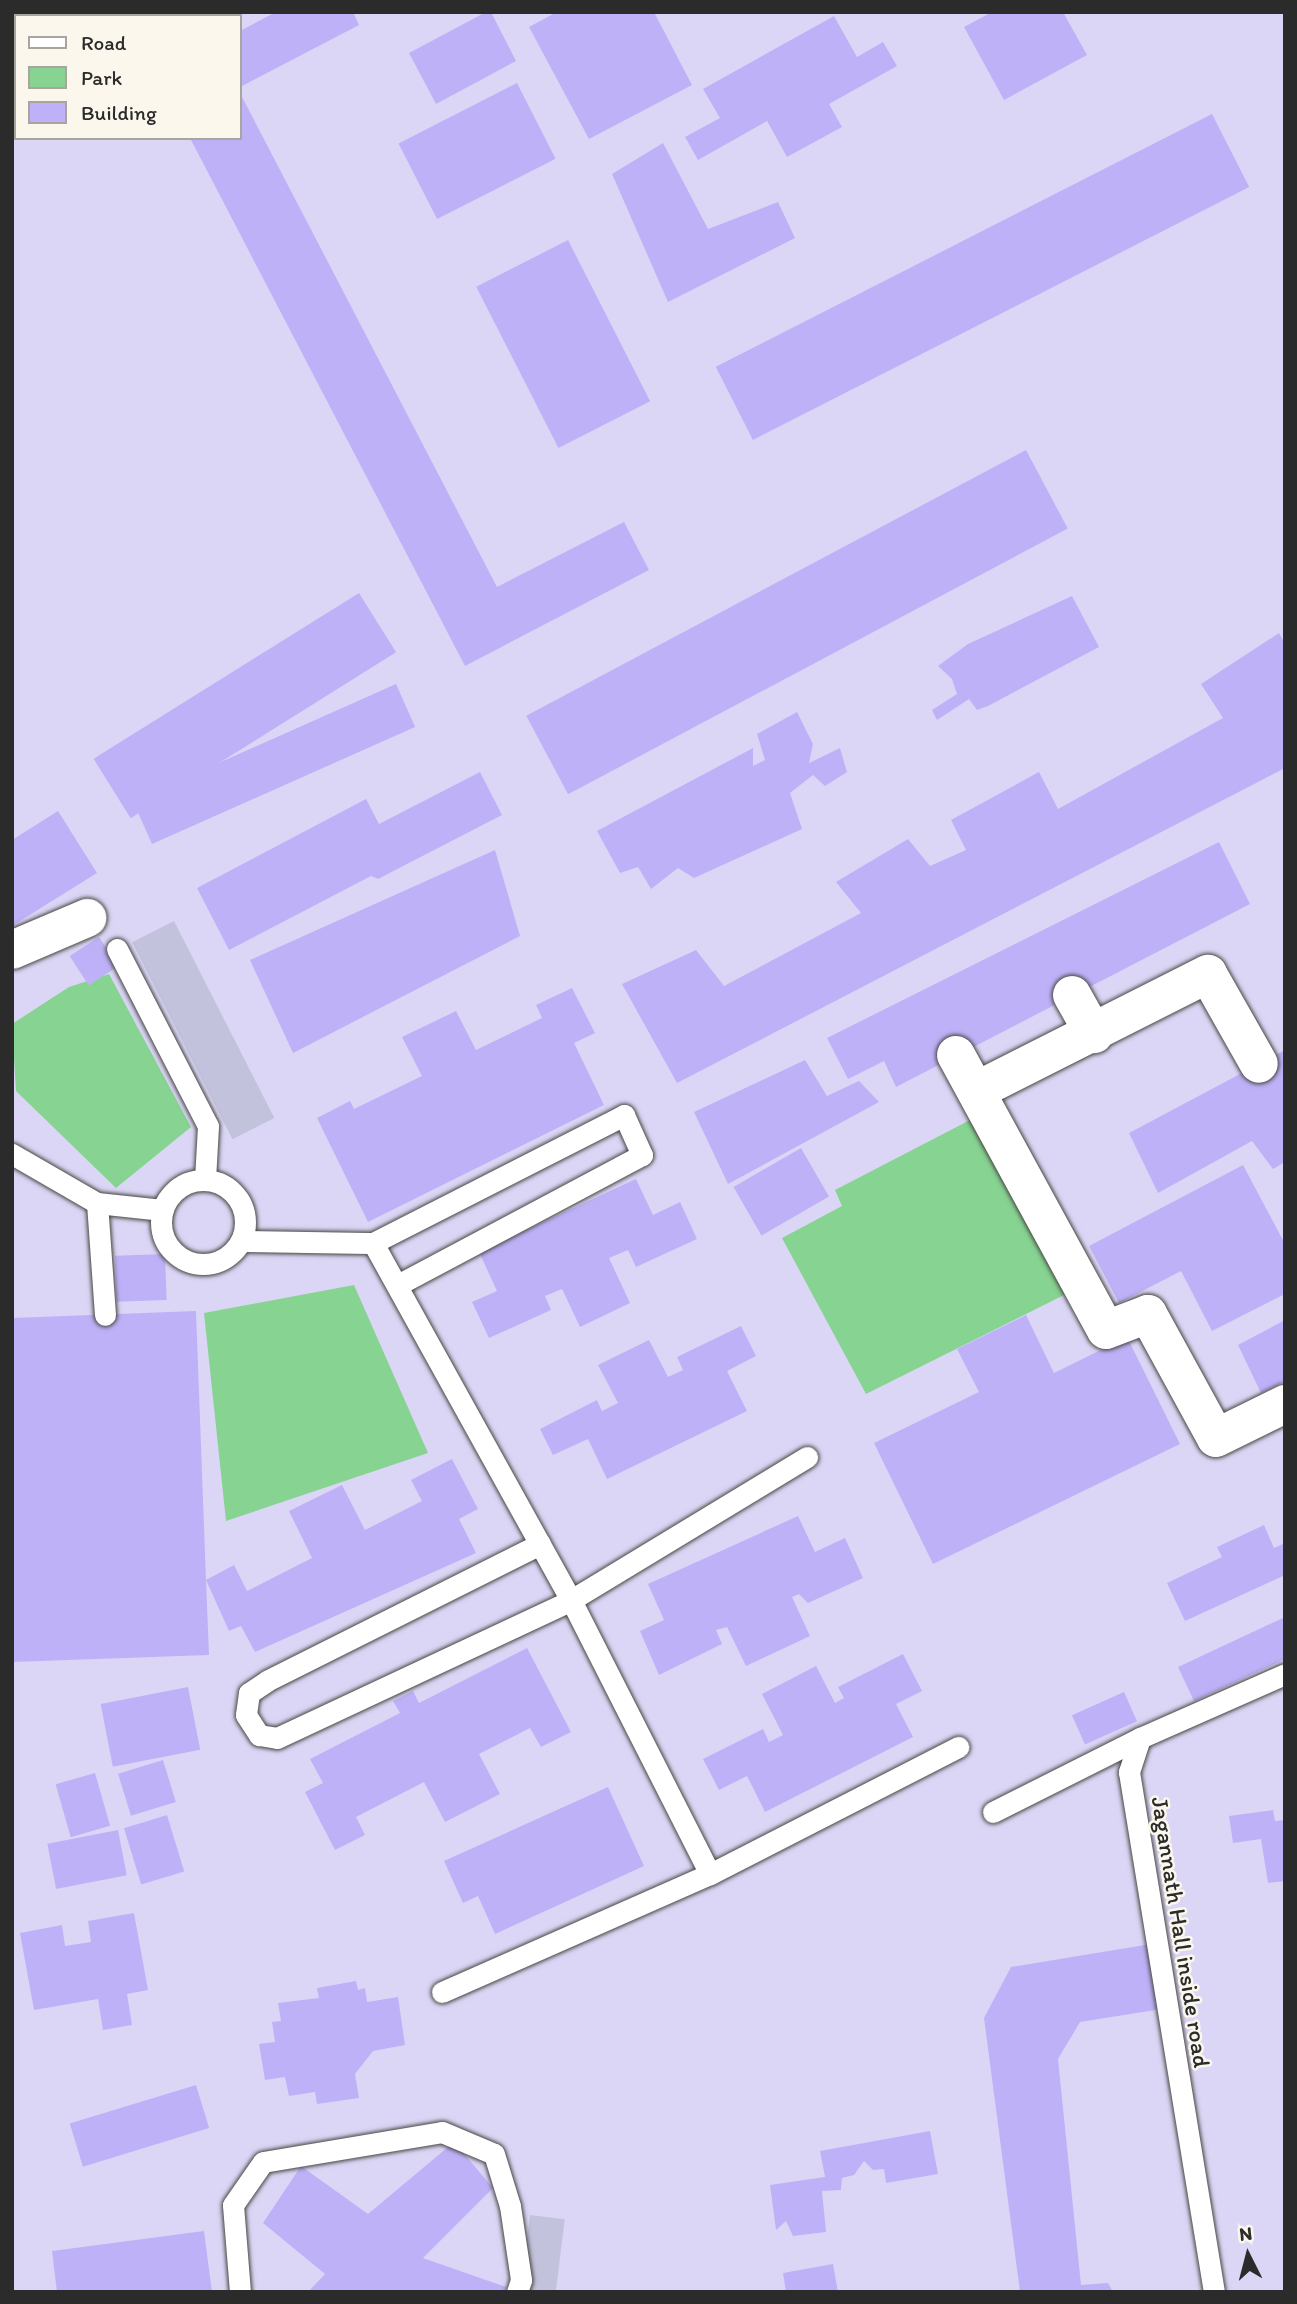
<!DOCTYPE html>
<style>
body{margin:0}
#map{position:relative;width:1297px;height:2304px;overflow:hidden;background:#efe3c6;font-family:Itim,sans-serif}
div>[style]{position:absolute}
.built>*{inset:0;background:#dcd6f6}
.industrial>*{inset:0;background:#c2c2dc;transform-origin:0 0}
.green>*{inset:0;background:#86d392}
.building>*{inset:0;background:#bfb1f8;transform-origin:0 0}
.roads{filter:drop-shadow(0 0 2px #484742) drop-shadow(0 0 2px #484742)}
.lane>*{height:21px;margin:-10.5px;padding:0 10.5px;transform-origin:10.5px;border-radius:10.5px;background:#fff}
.lane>.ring{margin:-10.5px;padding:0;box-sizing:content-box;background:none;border:21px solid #fff;border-radius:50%}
.street>*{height:38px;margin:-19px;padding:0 19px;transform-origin:19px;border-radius:19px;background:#fff}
span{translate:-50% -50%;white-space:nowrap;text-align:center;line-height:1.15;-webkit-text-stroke:5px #fbf7ec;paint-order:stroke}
.street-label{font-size:24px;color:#2b2b2b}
.frame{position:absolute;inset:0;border:14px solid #2b2b2b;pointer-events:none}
.legend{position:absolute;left:14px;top:14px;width:228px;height:126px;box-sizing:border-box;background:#fbf7ec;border:2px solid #a8a59f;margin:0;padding:9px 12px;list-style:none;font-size:21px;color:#2b2b2b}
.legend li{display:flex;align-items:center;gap:14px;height:35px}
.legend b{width:35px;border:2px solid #a8a59f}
.north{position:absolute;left:1213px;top:2220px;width:70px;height:70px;-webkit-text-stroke:5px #fbf7ec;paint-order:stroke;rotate:354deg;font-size:19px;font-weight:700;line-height:28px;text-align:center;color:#2b2b2b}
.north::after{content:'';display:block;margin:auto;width:24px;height:32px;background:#2b2b2b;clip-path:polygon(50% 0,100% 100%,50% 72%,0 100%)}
</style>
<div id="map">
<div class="built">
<i style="clip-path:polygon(evenodd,12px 12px,1285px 12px,1285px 2292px,12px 2292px,12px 12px,16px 16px,240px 16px,240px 138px,16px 138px,16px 16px)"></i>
</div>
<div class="industrial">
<i style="left:174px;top:921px;width:221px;height:47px;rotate:63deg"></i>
<i style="left:530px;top:2215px;width:35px;height:77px;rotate:7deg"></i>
</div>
<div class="green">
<i style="clip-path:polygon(109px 974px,191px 1127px,116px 1188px,16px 1091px,12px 1024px,69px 987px)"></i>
<i style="clip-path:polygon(972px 1119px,1066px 1294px,866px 1394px,782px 1238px,842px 1206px,835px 1190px)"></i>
<i style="clip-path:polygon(354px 1285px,428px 1453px,226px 1521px,204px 1313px)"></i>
</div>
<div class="building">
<i style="clip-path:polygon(276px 12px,353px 12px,359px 25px,240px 87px,240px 31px)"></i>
<i style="clip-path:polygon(486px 12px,491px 12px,516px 61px,436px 104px,409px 53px)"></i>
<i style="clip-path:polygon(557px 12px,654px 12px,692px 85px,589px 139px,529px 27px)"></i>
<i style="clip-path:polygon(992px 12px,1063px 12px,1087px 55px,1004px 100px,964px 27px)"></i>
<i style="clip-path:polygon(834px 16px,857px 57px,883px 42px,897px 66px,829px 104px,842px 127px,787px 157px,767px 121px,698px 160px,685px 137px,720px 118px,703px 89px)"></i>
<i style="left:517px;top:83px;width:85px;height:133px;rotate:63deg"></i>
<i style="clip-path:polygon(240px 93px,497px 587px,624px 522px,649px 570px,465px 666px,190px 138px,240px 138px)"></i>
<i style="left:1212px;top:114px;width:82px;height:557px;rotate:63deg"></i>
<i style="clip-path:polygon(663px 143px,708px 229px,778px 202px,795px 238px,668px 302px,612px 174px)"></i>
<i style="left:568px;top:240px;width:181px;height:103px;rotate:63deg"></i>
<i style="left:1026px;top:450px;width:89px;height:566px;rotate:62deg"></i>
<i style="left:359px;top:593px;width:70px;height:313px;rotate:58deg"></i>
<i style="clip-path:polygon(1072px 596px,1099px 647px,988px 706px,977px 710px,969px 699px,937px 720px,932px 710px,957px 694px,952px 679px,938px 666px,968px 644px)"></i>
<i style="clip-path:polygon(1279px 633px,1285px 644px,1285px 768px,677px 1083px,622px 984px,696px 950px,724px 986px,861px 913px,836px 882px,908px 839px,930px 866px,966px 850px,951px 820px,1039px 772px,1058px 809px,1223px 718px,1201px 684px)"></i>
<i style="left:396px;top:684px;width:47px;height:288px;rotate:66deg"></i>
<i style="clip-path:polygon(797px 712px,813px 744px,809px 763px,840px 748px,847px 772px,825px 786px,813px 775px,790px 793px,802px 829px,694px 878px,678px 868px,651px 889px,638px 867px,620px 873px,597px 831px,753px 748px,753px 766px,765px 760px,757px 734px)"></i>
<i style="clip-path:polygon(480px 772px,502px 815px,378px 879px,371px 876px,229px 950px,197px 888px,366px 799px,379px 824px)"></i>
<i style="clip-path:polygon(58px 811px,97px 873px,12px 926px,12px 840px)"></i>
<i style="clip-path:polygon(1219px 842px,1250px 904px,896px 1087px,884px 1061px,848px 1079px,827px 1038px)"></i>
<i style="clip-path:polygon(495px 850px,520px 936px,293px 1053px,250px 960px)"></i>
<i style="left:99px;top:937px;width:35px;height:35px;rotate:57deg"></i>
<i style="clip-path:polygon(572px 988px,595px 1033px,574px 1043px,604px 1105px,368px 1222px,317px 1118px,350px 1101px,354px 1109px,422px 1076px,402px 1037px,456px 1011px,476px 1050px,542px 1018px,536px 1005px)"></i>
<i style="clip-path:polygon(1285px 1050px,1285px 1162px,1273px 1169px,1252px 1141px,1158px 1193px,1129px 1133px)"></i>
<i style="clip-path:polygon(805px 1060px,827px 1096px,859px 1081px,879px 1102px,728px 1184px,694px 1112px)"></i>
<i style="left:801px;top:1148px;width:56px;height:78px;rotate:60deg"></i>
<i style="clip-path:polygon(1243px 1165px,1285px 1244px,1285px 1294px,1212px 1331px,1181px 1271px,1119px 1303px,1089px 1246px)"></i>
<i style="clip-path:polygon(636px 1179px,653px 1215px,680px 1202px,697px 1239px,636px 1267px,628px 1250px,609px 1258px,630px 1303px,580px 1327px,562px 1289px,545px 1296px,551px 1310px,489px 1338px,472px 1302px,497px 1291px,479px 1252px)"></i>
<i style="left:165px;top:1254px;width:46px;height:50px;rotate:88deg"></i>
<i style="clip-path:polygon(196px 1311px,206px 1580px,234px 1565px,247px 1591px,312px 1558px,289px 1511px,342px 1485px,365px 1530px,422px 1501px,411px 1480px,452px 1459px,478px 1509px,459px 1519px,476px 1553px,255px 1652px,241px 1626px,229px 1631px,206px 1580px,209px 1655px,12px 1662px,12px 1318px)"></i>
<i style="clip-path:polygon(1026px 1315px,1054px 1373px,1127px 1337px,1180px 1444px,933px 1564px,874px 1443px,979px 1392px,957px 1349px)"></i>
<i style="clip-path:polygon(1285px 1320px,1285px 1381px,1261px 1393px,1238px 1345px)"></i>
<i style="clip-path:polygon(741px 1326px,756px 1356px,727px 1371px,747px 1411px,607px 1479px,588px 1439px,553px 1455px,540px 1429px,597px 1400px,602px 1411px,618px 1403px,598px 1365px,649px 1340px,668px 1377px,683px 1370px,677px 1357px)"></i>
<i style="clip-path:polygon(798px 1516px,815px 1552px,845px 1538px,863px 1578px,808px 1603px,799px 1594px,792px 1597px,810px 1636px,746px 1666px,727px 1627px,716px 1630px,722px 1644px,659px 1675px,640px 1631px,664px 1620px,648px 1584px)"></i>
<i style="clip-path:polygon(1264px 1525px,1274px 1548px,1285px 1543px,1285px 1575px,1185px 1621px,1167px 1583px,1222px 1557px,1217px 1547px)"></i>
<i style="clip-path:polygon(1285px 1617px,1285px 1659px,1194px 1701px,1178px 1667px)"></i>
<i style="clip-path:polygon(527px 1648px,571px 1732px,541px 1747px,530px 1728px,479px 1754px,500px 1794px,445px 1822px,424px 1782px,356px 1817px,365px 1835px,335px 1850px,305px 1792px,323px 1783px,310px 1759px,400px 1713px,393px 1701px,413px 1691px,419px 1703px)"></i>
<i style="clip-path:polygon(903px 1654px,922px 1691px,896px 1704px,913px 1737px,765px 1812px,747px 1776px,719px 1790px,703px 1759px,763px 1729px,769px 1742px,783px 1735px,762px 1694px,816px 1666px,835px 1703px,844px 1698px,838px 1687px)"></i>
<i style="left:188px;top:1687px;width:64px;height:89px;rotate:79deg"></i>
<i style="left:1124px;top:1692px;width:32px;height:57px;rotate:66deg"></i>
<i style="left:163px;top:1760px;width:44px;height:47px;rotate:73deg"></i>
<i style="left:95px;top:1773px;width:55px;height:41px;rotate:74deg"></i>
<i style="clip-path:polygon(608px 1787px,644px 1866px,495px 1934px,478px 1896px,463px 1903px,444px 1861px)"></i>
<i style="clip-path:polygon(1273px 1810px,1275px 1821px,1285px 1820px,1285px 1881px,1268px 1883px,1261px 1839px,1233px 1843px,1229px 1816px)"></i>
<i style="left:167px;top:1815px;width:59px;height:45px;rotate:73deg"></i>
<i style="left:118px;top:1830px;width:46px;height:72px;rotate:79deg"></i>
<i style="clip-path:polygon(134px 1913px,148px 1990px,127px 1994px,132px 2025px,103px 2030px,98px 1999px,34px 2010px,20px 1933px,62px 1925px,65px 1946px,91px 1942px,88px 1921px)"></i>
<i style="clip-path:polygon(1157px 1943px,1168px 2008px,1080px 2022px,1058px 2059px,1081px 2285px,1108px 2283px,1113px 2292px,1020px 2292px,984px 2018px,1011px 1967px)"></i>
<i style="clip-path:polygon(356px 1981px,358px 1990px,365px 1988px,367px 2002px,398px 1997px,405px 2045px,373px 2051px,355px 2074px,359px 2098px,317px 2104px,315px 2092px,289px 2096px,285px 2077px,265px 2080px,259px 2044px,275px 2042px,272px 2022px,281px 2021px,278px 2003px,319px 1998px,317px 1988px)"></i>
<i style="left:196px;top:2085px;width:45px;height:132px;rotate:73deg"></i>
<i style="clip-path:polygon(930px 2131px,938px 2174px,886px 2183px,884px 2169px,873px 2170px,864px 2161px,854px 2175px,842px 2178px,841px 2190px,822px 2191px,826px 2232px,793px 2236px,786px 2221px,776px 2230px,770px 2185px,825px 2177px,820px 2151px)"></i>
<i style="clip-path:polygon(454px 2142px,493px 2188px,423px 2258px,506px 2287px,504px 2292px,308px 2292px,325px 2274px,263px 2223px,301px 2166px,368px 2214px)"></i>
<i style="clip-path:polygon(204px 2231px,212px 2292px,57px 2292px,52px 2251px)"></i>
<i style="clip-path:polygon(833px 2264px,838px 2292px,786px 2292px,783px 2273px)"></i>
</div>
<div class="roads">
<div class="lane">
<i style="left:117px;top:949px;width:199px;rotate:62.8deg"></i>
<i style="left:208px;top:1126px;width:54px;rotate:93.2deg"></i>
<i style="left:12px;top:1154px;width:98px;rotate:30deg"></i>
<i style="left:97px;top:1203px;width:66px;rotate:6.1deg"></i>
<i class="ring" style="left:161px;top:1180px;width:63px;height:63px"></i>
<i style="left:97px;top:1203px;width:112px;rotate:85.9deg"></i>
<i style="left:241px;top:1241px;width:132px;rotate:0.9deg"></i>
<i style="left:373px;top:1243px;width:282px;rotate:-27deg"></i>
<i style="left:624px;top:1115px;width:44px;rotate:65.8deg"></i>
<i style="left:642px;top:1155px;width:277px;rotate:152deg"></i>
<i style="left:373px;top:1243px;width:408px;rotate:61deg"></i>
<i style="left:571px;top:1600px;width:307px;rotate:63.1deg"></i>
<i style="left:710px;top:1874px;width:279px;rotate:-27.1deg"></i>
<i style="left:540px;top:1544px;width:305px;rotate:153.4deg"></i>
<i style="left:267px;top:1681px;width:22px;rotate:146deg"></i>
<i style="left:249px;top:1693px;width:22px;rotate:98deg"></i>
<i style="left:246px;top:1715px;width:24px;rotate:57deg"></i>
<i style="left:259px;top:1735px;width:18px;rotate:9deg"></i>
<i style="left:277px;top:1738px;width:325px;rotate:-25.1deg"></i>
<i style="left:571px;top:1600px;width:276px;rotate:-31.2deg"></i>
<i style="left:1140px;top:1738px;width:36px;rotate:108deg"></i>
<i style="left:1129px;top:1772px;width:527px;rotate:80.72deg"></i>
<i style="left:993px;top:1812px;width:165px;rotate:-26.7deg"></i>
<i style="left:1140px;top:1738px;width:158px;rotate:-23.8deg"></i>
<i style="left:442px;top:1992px;width:293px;rotate:-23.8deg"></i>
<i style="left:240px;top:2292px;width:87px;rotate:-94.6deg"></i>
<i style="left:233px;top:2205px;width:52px;rotate:-55.1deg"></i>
<i style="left:263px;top:2162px;width:181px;rotate:-9.5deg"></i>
<i style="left:442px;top:2132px;width:56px;rotate:22.9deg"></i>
<i style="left:494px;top:2154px;width:54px;rotate:72.9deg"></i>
<i style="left:510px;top:2206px;width:75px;rotate:81.5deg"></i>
<i style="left:521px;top:2280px;width:13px;rotate:108deg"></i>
</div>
<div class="street">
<i style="left:12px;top:950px;width:82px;rotate:-23.1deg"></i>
<i style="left:1072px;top:995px;width:45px;rotate:60.6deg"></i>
<i style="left:956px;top:1055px;width:313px;rotate:61.4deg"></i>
<i style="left:1106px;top:1330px;width:45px;rotate:-20.9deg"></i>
<i style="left:1148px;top:1314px;width:141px;rotate:61.3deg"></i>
<i style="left:1216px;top:1438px;width:77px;rotate:-26.2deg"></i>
<i style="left:976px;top:1091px;width:260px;rotate:-26.8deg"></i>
<i style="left:1208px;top:974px;width:103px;rotate:60.5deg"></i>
</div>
</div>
<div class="street-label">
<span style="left:1181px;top:1932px;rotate:81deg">Jagannath Hall inside road</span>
</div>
<div class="frame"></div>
<ul class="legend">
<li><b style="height:9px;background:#fff"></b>Road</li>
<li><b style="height:19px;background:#86d392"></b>Park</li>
<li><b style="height:19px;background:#bfb1f8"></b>Building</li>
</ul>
<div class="north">N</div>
</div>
